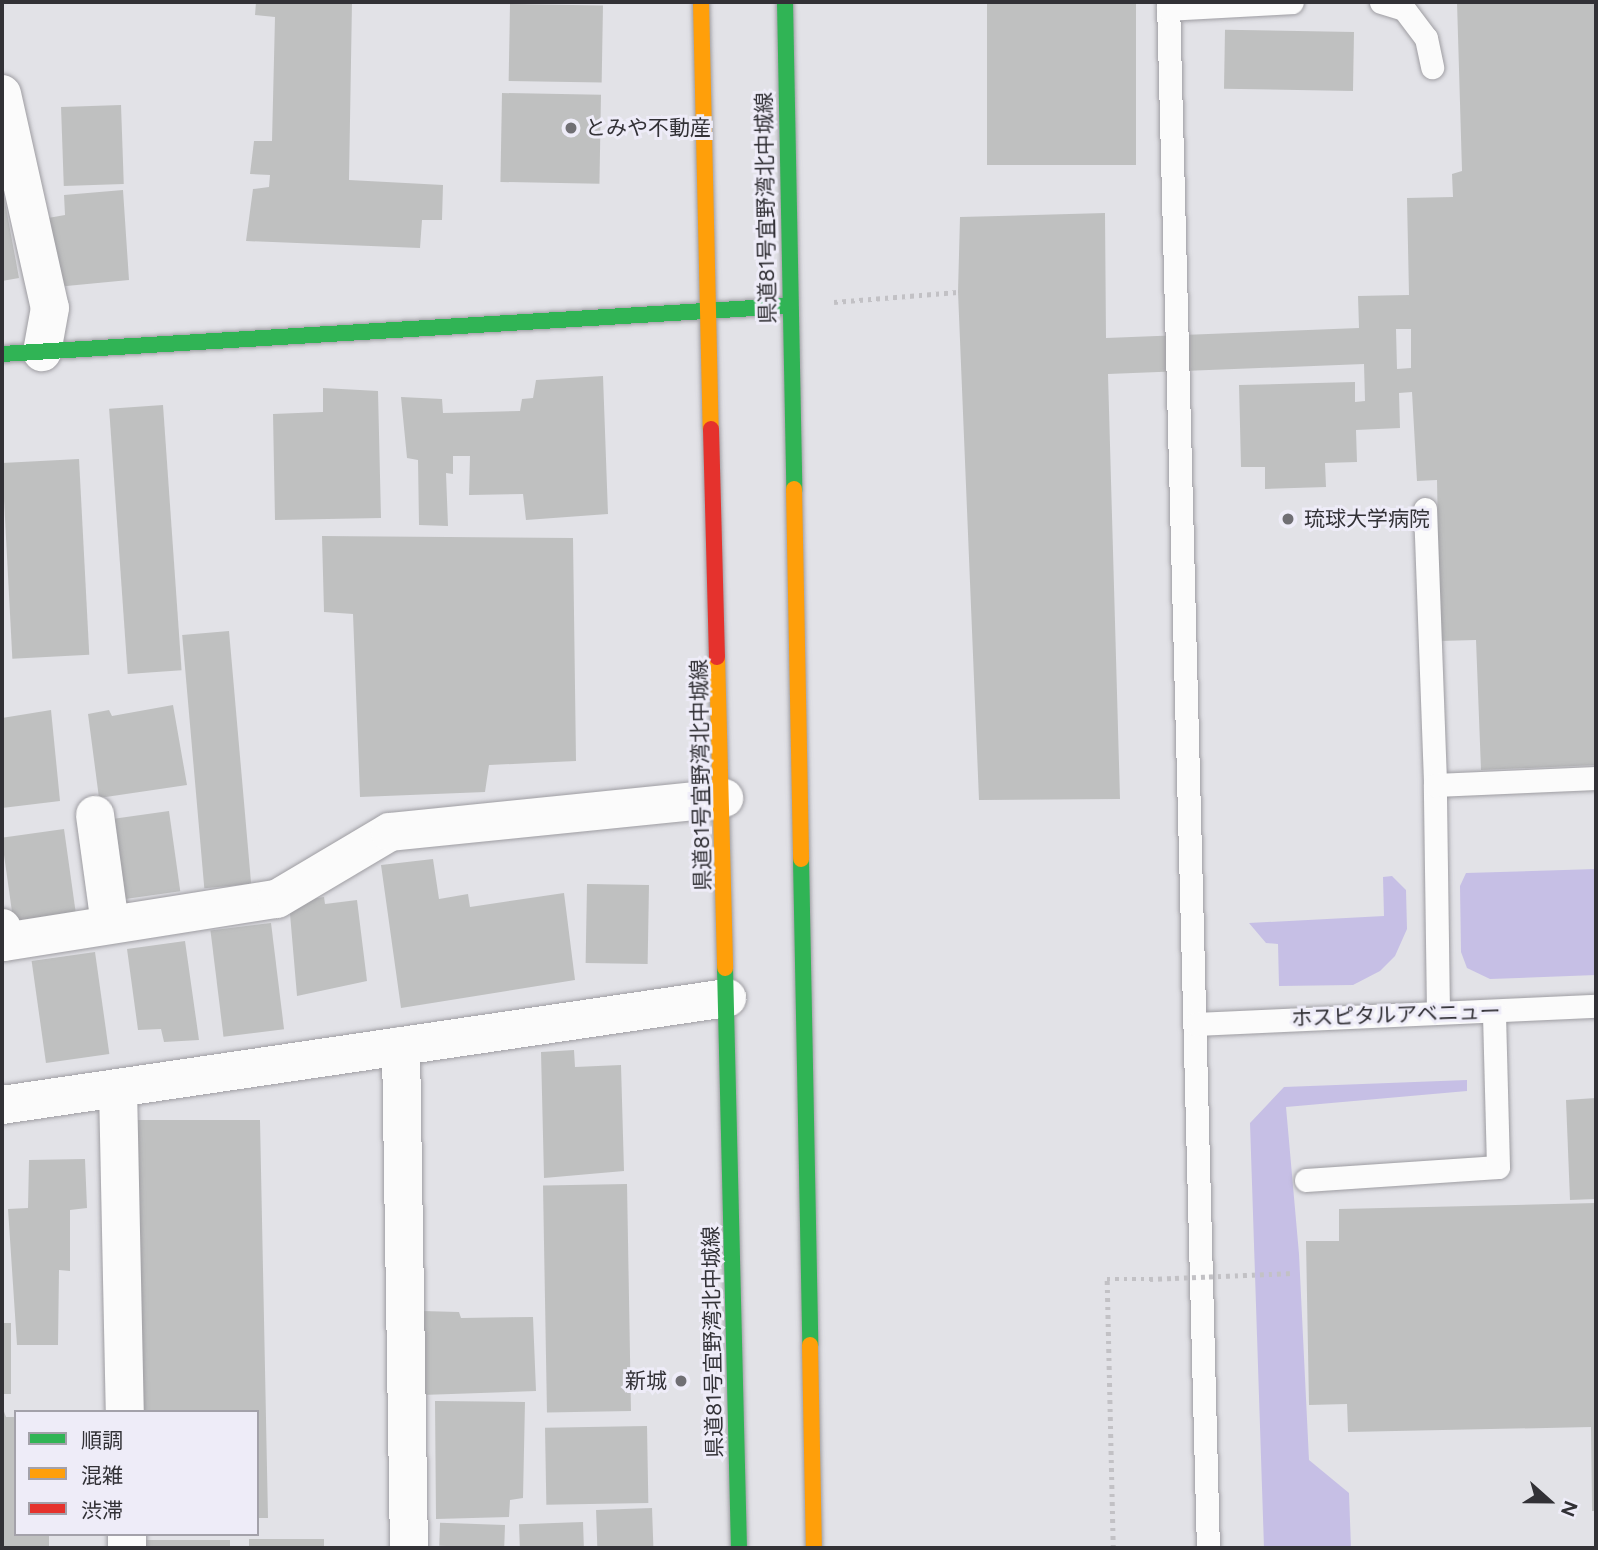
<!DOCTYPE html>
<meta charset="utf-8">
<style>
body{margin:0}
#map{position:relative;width:1598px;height:1550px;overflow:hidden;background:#e2e2e7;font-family:Figtree,"Noto Sans JP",sans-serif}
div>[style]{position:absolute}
.green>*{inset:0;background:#c6bfe5}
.building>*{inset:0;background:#bfc0c0;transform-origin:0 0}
.path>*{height:4.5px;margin-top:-2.25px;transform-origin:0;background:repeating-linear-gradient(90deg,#c2c1c5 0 3.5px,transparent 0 8.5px)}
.roads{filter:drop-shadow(0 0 2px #9e9da2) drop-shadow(0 0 2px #9e9da2)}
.lane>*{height:23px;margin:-11.5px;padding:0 11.5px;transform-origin:11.5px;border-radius:11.5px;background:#fbfbfb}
.street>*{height:38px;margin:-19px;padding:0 19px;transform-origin:19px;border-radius:19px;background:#fbfbfb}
.fast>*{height:16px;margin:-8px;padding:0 8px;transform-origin:8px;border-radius:8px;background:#30b455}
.slow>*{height:16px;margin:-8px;padding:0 8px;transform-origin:8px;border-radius:8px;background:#ff9f0a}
.jam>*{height:16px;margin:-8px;padding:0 8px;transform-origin:8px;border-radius:8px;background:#e5322d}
.path-bridge>*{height:4.5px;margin-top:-2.25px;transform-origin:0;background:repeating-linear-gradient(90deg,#c2c1c5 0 3.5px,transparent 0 8.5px)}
.dots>*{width:19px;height:19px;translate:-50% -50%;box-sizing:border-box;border:4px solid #eeecf8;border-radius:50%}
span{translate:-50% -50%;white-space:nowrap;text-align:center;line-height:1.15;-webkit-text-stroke:6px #eeecf8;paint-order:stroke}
.poi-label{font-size:21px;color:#323136}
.left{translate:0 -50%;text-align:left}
.right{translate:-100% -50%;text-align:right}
.street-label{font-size:21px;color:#323136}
.frame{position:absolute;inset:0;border:4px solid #323136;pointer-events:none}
.legend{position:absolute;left:14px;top:1410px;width:245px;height:126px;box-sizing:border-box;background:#eeecf8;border:2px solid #a3a1aa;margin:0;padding:9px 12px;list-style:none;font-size:21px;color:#323136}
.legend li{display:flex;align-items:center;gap:14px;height:35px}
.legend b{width:35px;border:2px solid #a3a1aa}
.north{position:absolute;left:1514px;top:1466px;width:70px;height:70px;-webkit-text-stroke:5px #eeecf8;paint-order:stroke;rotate:111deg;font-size:19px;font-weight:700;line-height:28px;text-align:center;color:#323136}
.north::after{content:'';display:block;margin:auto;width:24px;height:32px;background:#323136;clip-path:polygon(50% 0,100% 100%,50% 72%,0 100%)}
</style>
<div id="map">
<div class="green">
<i style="clip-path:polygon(1596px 869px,1596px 975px,1490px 979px,1467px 968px,1461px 952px,1460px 886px,1466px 873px)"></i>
<i style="clip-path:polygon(1392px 876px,1406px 890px,1407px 929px,1395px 956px,1380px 971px,1353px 985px,1279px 986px,1278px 944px,1266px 943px,1249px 923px,1384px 916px,1383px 877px)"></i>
<i style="clip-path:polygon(1467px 1080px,1467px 1091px,1286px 1107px,1299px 1254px,1309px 1460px,1349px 1493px,1351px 1548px,1264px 1548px,1250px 1123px,1284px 1087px)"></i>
</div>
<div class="building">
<i style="clip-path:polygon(256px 2px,352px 2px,349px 180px,443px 185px,442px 220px,422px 220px,420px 248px,246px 241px,253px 189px,269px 187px,270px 175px,250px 174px,254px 141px,272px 141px,275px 17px,255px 15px)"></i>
<i style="left:987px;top:2px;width:149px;height:163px"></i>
<i style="clip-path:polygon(evenodd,1457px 2px,1596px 2px,1596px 765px,1481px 770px,1476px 640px,1440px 641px,1437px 480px,1417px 481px,1412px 392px,1399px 393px,1400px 428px,1356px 430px,1357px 462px,1325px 463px,1326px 487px,1265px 489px,1265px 467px,1241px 467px,1239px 385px,1355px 382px,1355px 402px,1365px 401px,1364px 364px,1108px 374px,1120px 799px,979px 800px,958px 292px,960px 217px,1105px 213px,1106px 338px,1359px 328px,1358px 296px,1409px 295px,1407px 198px,1453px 197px,1452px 174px,1462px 171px,1457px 2px,1396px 329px,1411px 329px,1411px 368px,1397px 369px,1396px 329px)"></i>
<i style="left:510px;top:4px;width:93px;height:77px;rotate:1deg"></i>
<i style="left:1354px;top:32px;width:59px;height:129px;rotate:91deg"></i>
<i style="left:502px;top:93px;width:99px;height:89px;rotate:1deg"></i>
<i style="left:121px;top:105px;width:79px;height:60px;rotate:88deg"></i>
<i style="clip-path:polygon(2px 186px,19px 278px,2px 281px)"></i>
<i style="clip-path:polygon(123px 190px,129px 280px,56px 287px,48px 218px,65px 215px,64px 195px)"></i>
<i style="clip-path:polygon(603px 376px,608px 514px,526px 520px,523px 494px,469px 495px,470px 456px,453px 456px,453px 474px,446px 473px,448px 526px,419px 525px,418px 460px,407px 458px,401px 397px,442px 399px,443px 413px,520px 411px,522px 399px,533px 398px,536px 380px)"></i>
<i style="clip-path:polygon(323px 388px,378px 391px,381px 518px,275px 520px,273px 414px,323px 412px)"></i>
<i style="left:163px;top:405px;width:266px;height:54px;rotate:86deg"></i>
<i style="left:79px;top:459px;width:196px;height:77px;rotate:87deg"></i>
<i style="clip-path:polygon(322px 536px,573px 538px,576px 761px,489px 765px,485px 792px,360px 797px,353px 614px,324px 612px)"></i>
<i style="left:229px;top:631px;width:254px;height:47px;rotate:85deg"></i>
<i style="clip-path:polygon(173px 705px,187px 785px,99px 798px,88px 714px,109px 710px,112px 716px)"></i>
<i style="clip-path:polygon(51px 710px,60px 801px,2px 808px,2px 718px)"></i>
<i style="left:169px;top:811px;width:81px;height:61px;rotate:82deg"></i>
<i style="left:64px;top:829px;width:84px;height:63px;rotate:82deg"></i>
<i style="clip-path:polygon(433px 859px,439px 899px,468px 894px,470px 907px,564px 893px,575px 980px,401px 1008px,381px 865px)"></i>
<i style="left:649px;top:885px;width:79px;height:62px;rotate:91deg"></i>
<i style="clip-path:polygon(324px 897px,325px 904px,357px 900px,367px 981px,297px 996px,289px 902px)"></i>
<i style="left:271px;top:923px;width:107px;height:61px;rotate:83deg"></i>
<i style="clip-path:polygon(185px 941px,199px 1040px,164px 1042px,161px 1029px,138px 1030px,127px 949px)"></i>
<i style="left:95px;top:952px;width:103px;height:64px;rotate:82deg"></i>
<i style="clip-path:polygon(574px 1050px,575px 1067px,621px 1065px,624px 1171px,544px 1178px,541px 1052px)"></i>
<i style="clip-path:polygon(1596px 1098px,1596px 1199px,1570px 1200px,1566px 1100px)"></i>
<i style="clip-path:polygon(135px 1120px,260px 1120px,268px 1518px,257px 1518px,257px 1412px,141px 1412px)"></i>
<i style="clip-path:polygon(85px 1159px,87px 1208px,70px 1210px,70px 1271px,59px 1270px,58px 1345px,17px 1345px,8px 1209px,28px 1208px,29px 1160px)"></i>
<i style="left:627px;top:1184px;width:227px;height:84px;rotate:89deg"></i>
<i style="clip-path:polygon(1596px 1203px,1596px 1511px,1592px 1511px,1591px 1427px,1348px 1432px,1347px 1404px,1309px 1405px,1306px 1241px,1339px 1241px,1339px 1209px)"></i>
<i style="clip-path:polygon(422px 1311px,459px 1312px,461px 1318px,533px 1317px,536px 1391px,422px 1395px)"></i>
<i style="left:2px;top:1323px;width:9px;height:71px"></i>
<i style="clip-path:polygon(435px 1401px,525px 1402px,523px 1498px,510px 1500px,509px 1517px,436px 1519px)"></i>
<i style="clip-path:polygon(2px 1406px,6px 1417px,16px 1417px,16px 1534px,49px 1534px,49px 1546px,2px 1548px)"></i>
<i style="left:647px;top:1426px;width:77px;height:102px;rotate:89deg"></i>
<i style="left:652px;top:1508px;width:38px;height:56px;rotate:88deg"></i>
<i style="left:583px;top:1522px;width:26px;height:64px;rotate:88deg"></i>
<i style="left:505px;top:1525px;width:23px;height:65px;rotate:92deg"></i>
<i style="left:324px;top:1539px;width:9px;height:75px;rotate:90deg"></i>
<i style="left:230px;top:1540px;width:8px;height:85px;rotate:90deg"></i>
</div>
<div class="path">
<i style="left:834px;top:302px;width:124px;rotate:-4.6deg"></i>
<i style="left:1113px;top:1548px;width:269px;rotate:-91.3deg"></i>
<i style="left:1107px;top:1279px;width:43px"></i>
</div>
<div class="roads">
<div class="lane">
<i style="left:1168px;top:2px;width:1547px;rotate:88.52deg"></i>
<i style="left:1381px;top:2px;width:24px;rotate:17deg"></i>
<i style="left:1404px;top:9px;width:36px;rotate:53deg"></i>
<i style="left:1426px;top:38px;width:30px;rotate:78deg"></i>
<i style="left:1168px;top:9px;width:124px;rotate:-3.2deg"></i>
<i style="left:1425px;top:509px;width:276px;rotate:87.9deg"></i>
<i style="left:1438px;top:1012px;width:227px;rotate:-90.8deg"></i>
<i style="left:1435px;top:785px;width:161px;rotate:-2.5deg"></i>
<i style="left:1196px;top:1024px;width:400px;rotate:-2.6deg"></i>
<i style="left:1306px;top:1180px;width:192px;rotate:-3.9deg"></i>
<i style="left:1498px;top:1167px;width:156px;rotate:-91.5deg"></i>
</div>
<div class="street">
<i style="left:2px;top:94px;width:219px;rotate:77.4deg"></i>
<i style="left:50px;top:308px;width:45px;rotate:100.3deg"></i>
<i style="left:95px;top:815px;width:110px;rotate:82.2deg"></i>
<i style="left:2px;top:928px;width:14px;rotate:82deg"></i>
<i style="left:4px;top:942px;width:276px;rotate:-9deg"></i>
<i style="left:277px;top:899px;width:131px;rotate:-30.7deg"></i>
<i style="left:390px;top:832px;width:336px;rotate:-5.8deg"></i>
<i style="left:401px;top:1046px;width:502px;rotate:89.09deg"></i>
<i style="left:118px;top:1088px;width:324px;rotate:88.8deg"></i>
<i style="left:2px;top:1105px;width:733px;rotate:-8.4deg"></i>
<i style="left:127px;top:1534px;width:14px;rotate:90deg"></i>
</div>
<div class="fast">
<i style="left:785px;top:2px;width:487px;rotate:88.9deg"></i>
<i style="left:2px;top:354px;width:786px;rotate:-3.5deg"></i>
<i style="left:801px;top:859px;width:486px;rotate:88.9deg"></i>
<i style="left:725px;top:968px;width:580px;rotate:88.62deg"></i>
</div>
<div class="slow">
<i style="left:701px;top:2px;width:427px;rotate:88.7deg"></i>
<i style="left:794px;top:489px;width:370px;rotate:88.9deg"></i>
<i style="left:717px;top:657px;width:311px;rotate:88.5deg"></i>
<i style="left:810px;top:1345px;width:203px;rotate:88.9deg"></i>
</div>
<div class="jam">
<i style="left:711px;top:429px;width:228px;rotate:88.5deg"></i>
</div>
</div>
<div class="path-bridge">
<i style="left:1150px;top:1279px;width:144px;rotate:-2.4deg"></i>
</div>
<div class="dots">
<i style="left:571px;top:128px;background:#706f74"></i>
<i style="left:1288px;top:519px;background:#706f74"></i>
<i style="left:681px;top:1381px;background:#706f74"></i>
</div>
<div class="poi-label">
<span class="left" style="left:585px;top:128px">とみや不動産</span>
<span class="left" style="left:1304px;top:519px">琉球大学病院</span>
<span class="right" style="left:667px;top:1381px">新城</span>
</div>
<div class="street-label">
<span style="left:766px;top:208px;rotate:-91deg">県道81号宜野湾北中城線</span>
<span style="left:701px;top:775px;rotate:-91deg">県道81号宜野湾北中城線</span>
<span style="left:1396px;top:1015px;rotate:-2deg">ホスピタルアベニュー</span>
<span style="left:713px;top:1342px;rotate:-91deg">県道81号宜野湾北中城線</span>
</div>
<div class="frame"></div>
<ul class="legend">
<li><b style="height:9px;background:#30b455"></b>順調</li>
<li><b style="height:9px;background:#ff9f0a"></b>混雑</li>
<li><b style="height:9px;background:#e5322d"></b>渋滞</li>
</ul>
<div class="north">N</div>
</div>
